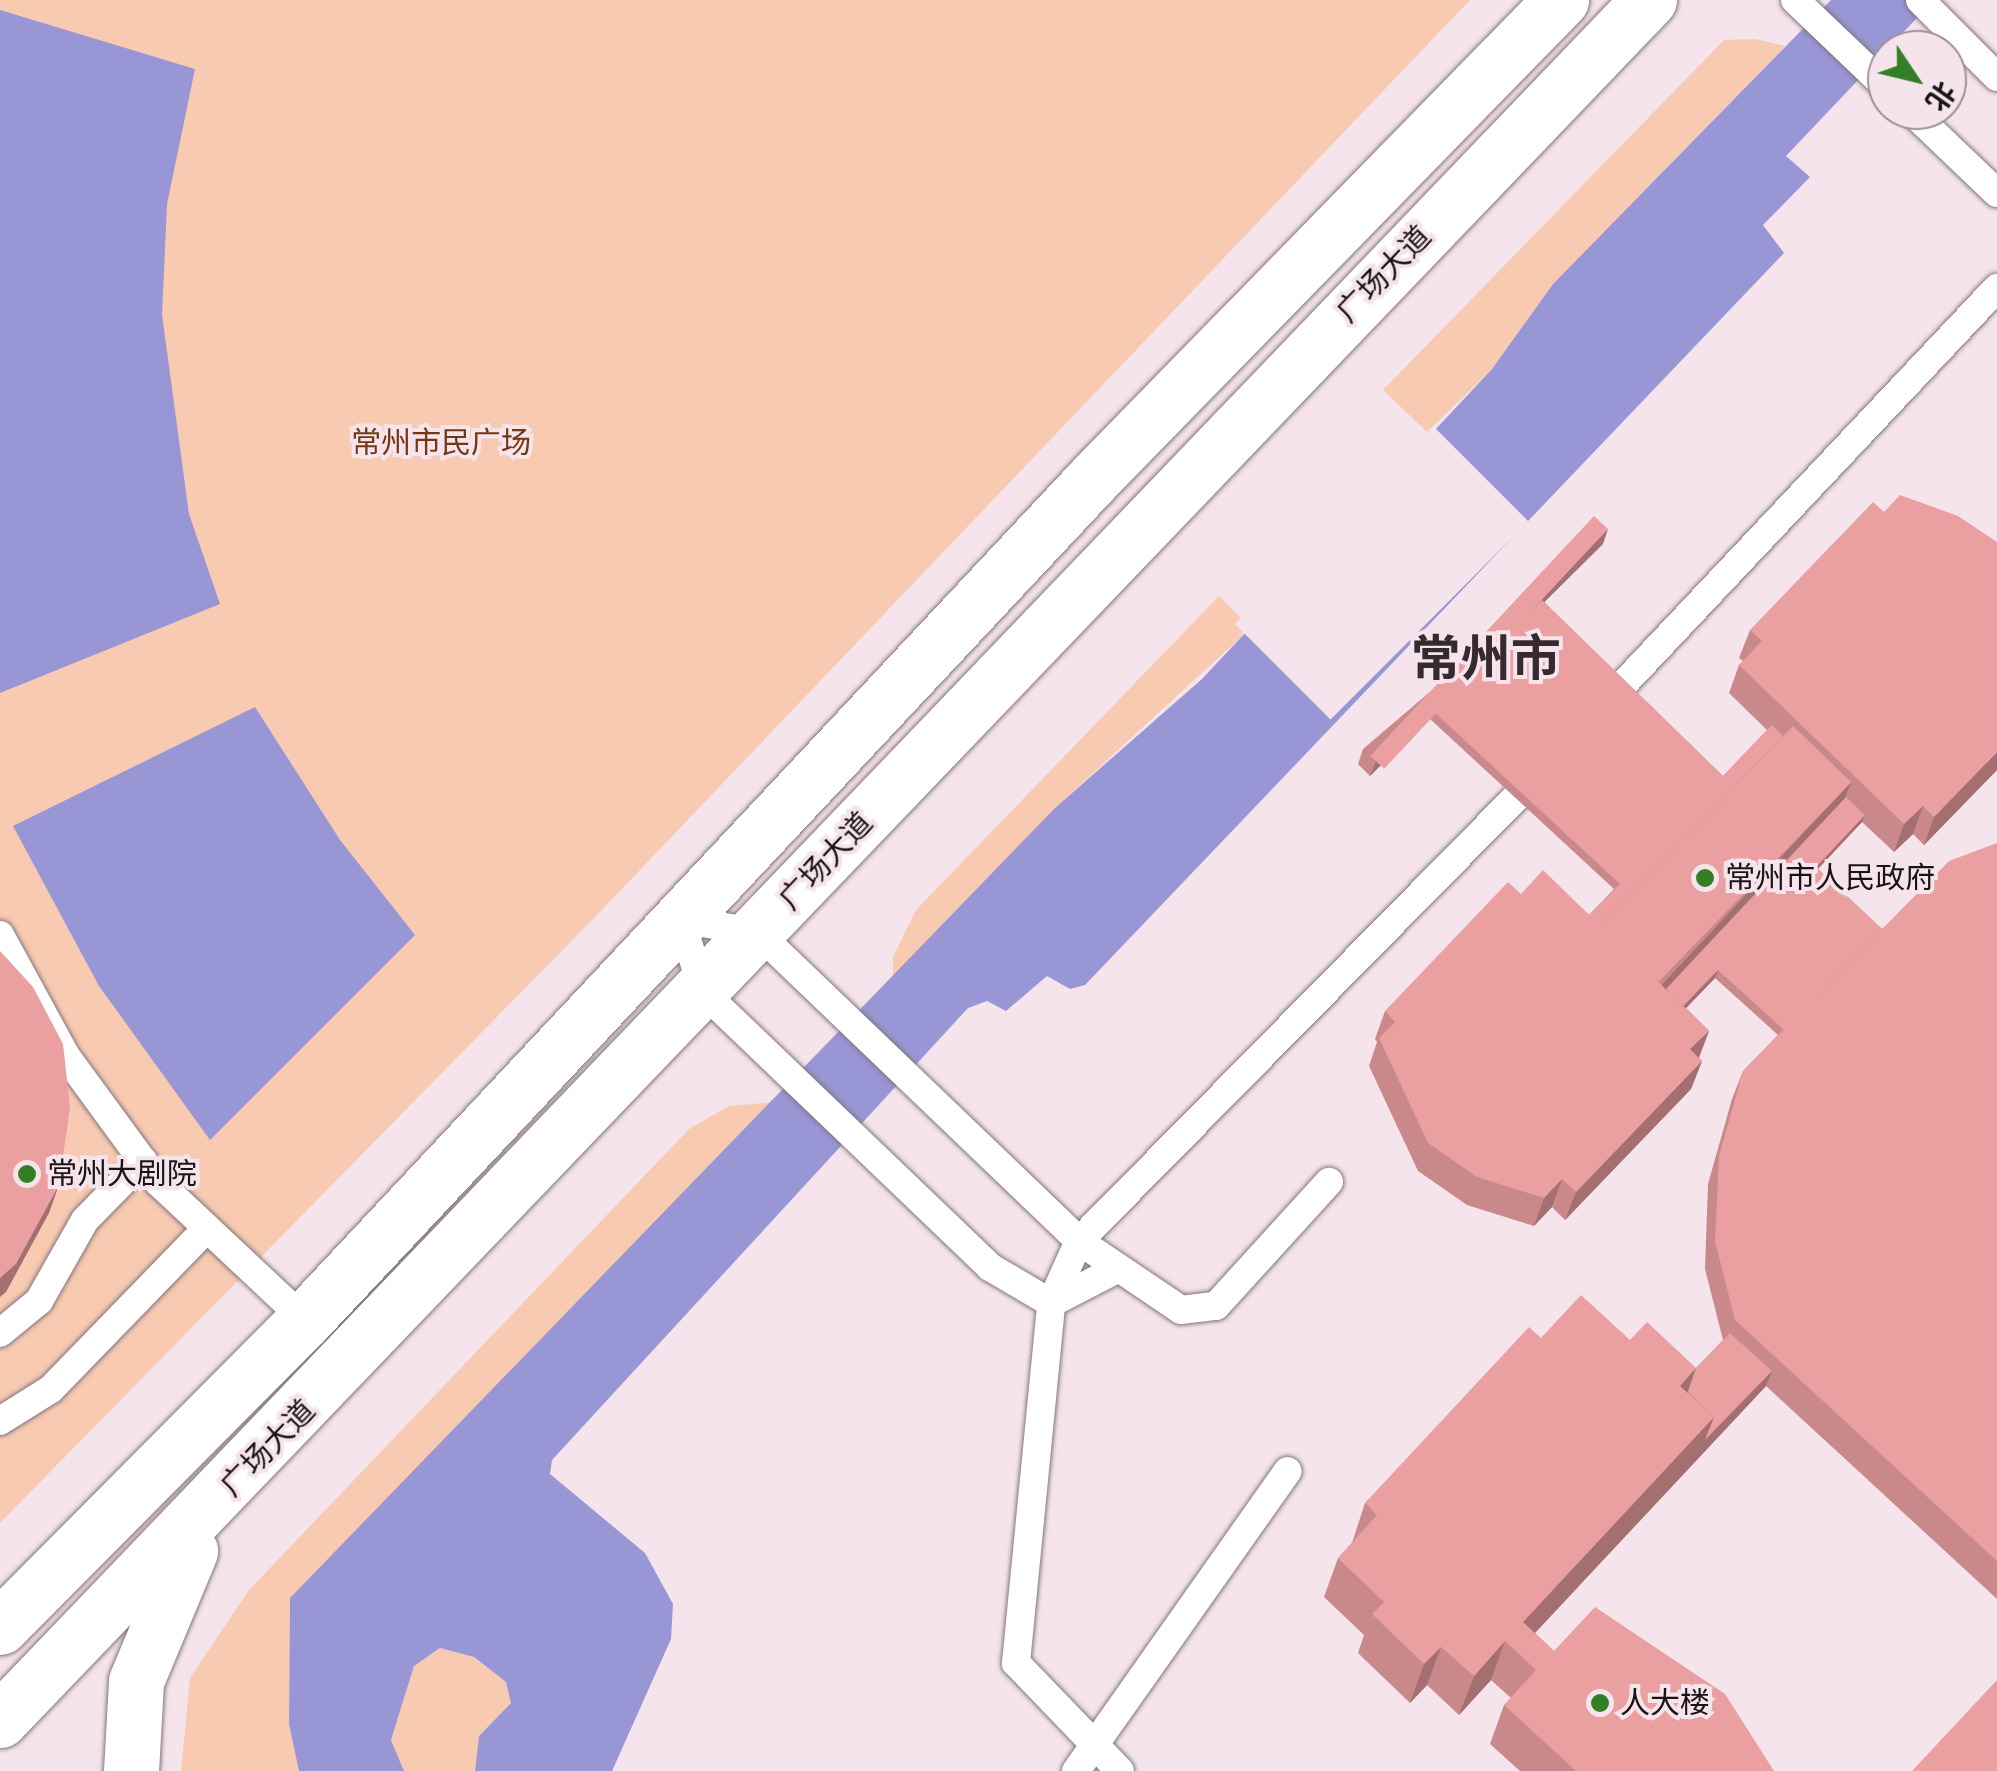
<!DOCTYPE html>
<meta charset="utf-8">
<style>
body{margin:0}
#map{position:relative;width:1997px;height:1771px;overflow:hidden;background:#f5e4ec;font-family:"Fira Sans","Noto Sans SC",sans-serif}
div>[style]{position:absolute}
.green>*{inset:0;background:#f8cab2}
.water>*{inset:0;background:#9896d4}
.pier>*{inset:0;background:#f5e4ec;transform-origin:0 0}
.roads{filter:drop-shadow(0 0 2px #84757c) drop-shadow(0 0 2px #84757c)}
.lane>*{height:28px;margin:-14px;padding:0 14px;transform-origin:14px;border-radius:14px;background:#fff}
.secondary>*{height:55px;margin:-27.5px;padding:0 27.5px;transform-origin:27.5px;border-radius:27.5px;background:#fff}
.wall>*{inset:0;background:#c9898a}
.shaded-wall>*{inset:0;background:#a46f71}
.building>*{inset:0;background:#ea9fa1;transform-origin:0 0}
.dots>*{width:28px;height:28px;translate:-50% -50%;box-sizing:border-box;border:5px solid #f5e4ec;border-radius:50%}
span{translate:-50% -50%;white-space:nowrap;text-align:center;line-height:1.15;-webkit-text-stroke:8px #f5e4ec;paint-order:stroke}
.street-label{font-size:30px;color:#191316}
.park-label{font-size:30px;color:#733813}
.poi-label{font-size:30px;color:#191316}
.left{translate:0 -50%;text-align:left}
.town-label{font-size:50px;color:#362a30;font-weight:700}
.north{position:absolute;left:1867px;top:30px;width:100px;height:100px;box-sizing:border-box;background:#f5e4ec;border:2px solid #9d9096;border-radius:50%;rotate:125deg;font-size:28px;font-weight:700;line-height:40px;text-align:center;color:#191316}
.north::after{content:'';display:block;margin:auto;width:35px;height:45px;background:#347f26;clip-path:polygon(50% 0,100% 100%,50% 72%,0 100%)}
</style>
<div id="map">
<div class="green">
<i style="clip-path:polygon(0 0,1470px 0,597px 915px,0 1523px)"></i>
<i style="clip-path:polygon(1756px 39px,1785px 46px,1553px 284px,1492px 369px,1427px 432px,1383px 390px,1724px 40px)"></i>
<i style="clip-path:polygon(1219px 596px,1245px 622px,1241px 637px,1055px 808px,893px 983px,893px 957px,916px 910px)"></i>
<i style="clip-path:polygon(776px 1102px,290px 1598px,289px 1724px,299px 1771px,181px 1771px,190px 1678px,249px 1590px,689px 1129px,729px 1106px)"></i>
<i style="clip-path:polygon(440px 1648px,474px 1657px,506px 1682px,511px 1703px,479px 1736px,475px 1771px,404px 1771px,391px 1740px,414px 1666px)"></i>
</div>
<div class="water">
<i style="clip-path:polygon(1831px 0,1934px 0,1786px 156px,1810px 177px,1763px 225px,1784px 253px,1085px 985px,1070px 989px,1047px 976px,1006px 1011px,987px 1001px,968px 1008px,552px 1460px,550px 1474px,645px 1553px,673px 1604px,671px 1639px,612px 1771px,475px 1771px,479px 1736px,511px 1703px,506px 1682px,474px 1657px,440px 1648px,414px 1666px,391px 1740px,404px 1771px,299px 1771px,289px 1724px,290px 1598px,1055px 808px,1202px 679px,1492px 369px,1553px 284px)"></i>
<i style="clip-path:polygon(0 10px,195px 69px,167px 204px,162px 315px,189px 514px,220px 604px,0 693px)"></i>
<i style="clip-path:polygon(255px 707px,340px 840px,415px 935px,210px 1140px,99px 986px,13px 826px)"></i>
</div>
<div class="pier">
<i style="left:1433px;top:426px;width:135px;height:280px;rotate:45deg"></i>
</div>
<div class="roads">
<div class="lane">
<i style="left:1795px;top:0;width:127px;rotate:43.7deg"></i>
<i style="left:1920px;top:0;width:109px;rotate:45deg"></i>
<i style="left:1910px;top:110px;width:120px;rotate:43.7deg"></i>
<i style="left:1600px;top:709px;width:579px;rotate:-46.68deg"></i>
<i style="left:0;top:935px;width:138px;rotate:61.4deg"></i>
<i style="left:66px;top:1056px;width:157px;rotate:53.8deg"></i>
<i style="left:159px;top:1183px;width:200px;rotate:43.2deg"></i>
<i style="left:1117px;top:1269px;width:74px;rotate:152.7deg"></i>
<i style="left:1051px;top:1303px;width:71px;rotate:-149.5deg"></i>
<i style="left:990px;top:1267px;width:397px;rotate:-136.2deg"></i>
<i style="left:703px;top:992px;width:76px;rotate:-106.8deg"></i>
<i style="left:681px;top:919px;width:78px;rotate:10.3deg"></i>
<i style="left:758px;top:933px;width:445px;rotate:43.8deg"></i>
<i style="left:1079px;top:1241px;width:123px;rotate:34.1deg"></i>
<i style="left:1181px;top:1310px;width:35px;rotate:-7deg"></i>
<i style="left:1216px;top:1306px;width:168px;rotate:-47.7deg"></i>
<i style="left:0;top:1333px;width:50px;rotate:-39.4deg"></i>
<i style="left:39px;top:1301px;width:93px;rotate:-60.4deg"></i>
<i style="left:85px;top:1220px;width:83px;rotate:-45.5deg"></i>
<i style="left:0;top:1421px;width:60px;rotate:-32.1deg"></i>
<i style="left:51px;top:1389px;width:224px;rotate:-45.9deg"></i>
<i style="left:1076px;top:1771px;width:367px;rotate:-54.8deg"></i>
<i style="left:1120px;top:1771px;width:150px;rotate:-133.9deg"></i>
<i style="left:1016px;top:1663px;width:362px;rotate:-84.4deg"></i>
<i style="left:1051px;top:1303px;width:68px;rotate:-65.7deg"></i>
<i style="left:1079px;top:1241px;width:657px;rotate:-45.43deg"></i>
</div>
<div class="secondary">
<i style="left:0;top:1627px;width:433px;rotate:-45.2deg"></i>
<i style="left:305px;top:1320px;width:1152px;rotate:-46.86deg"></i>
<i style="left:1093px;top:479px;width:670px;rotate:-45.67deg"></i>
<i style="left:0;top:1720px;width:2383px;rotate:-46.21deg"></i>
<i style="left:131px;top:1771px;width:90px;rotate:-86.8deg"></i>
<i style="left:136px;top:1681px;width:141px;rotate:-67.4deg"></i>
</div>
</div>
<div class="wall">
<i style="clip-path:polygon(1603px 544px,1544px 602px,1723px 776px,1767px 730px,1729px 693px,1739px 665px,1743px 661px,1739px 658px,1750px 630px,1997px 770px,1924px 845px,1913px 834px,1894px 852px,1862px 822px,1818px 869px,1882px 929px,1997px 843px,1997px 1599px,1766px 1386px,1535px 1633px,1554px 1651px,1774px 1771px,1520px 1771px,1490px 1744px,1504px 1705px,1511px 1698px,1491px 1680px,1459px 1715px,1427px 1685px,1410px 1703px,1358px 1653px,1364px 1635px,1324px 1597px,1338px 1558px,1352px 1543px,1365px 1503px,1541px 1338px,1630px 1340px,1696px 1368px,1723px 1340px,1705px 1269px,1708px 1184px,1732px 1099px,1743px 1071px,1778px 1035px,1715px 978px,1686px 1008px,1709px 1031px,1699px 1058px,1702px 1061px,1691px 1089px,1565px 1220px,1552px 1207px,1534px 1226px,1467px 1205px,1418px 1171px,1369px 1066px,1377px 1042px,1375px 1039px,1385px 1011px,1521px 894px,1589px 915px,1614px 889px,1429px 718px,1430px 716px,1370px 776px,1358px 764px,1363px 749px)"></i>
</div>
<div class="shaded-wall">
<i style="clip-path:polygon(1608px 529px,1603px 544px,1434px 712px,1432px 710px,1430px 716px,1370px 776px,1376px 761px)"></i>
<i style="clip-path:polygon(1997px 752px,1997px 770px,1924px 845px,1934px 817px)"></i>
<i style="clip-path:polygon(1851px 782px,1843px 804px,1655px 1006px,1657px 990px)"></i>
<i style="clip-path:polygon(1923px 806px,1913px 834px,1894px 852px,1904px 824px)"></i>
<i style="clip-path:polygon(1865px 815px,1862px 822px,1813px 874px,1816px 867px)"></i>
<i style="clip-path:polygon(1718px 970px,1715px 978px,1667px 1028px,1670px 1020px)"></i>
<i style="clip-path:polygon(1709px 1031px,1698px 1059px,1690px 1049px)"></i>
<i style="clip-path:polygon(1702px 1061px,1691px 1089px,1565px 1220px,1576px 1192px)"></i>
<i style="clip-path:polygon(1562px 1179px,1552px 1207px,1534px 1226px,1544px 1198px)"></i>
<i style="clip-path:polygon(59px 1185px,49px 1213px,6px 1292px,0 1297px,0 1278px)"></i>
<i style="clip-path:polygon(1696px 1368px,1682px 1407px,1680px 1386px)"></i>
<i style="clip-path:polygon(1772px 1371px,1766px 1386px,1517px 1652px,1523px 1622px,1714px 1417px)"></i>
<i style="clip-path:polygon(1505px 1641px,1491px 1680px,1459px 1715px,1474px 1676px)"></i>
<i style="clip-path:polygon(1441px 1647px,1427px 1685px,1410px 1703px,1424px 1664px)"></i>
</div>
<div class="building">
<i style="clip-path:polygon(1900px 495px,1958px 516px,1997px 542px,1997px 752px,1934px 817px,1923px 806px,1904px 824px,1739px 665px,1762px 641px,1750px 630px,1873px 502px,1884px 512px)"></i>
<i style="left:1594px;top:516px;width:19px;height:328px;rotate:43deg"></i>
<i style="clip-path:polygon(1542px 600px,1723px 776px,1772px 725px,1783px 736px,1600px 926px,1589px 915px,1620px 884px,1432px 710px)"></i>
<i style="left:1793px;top:726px;width:81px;height:278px;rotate:44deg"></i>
<i style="clip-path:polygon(1846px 797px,1865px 815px,1816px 867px,1882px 929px,1784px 1030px,1718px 970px,1683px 1006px,1666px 989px)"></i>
<i style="clip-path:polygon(1997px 843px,1997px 1561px,1735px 1320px,1715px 1241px,1719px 1156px,1743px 1071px,1949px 861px)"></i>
<i style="clip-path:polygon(1543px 870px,1709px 1031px,1690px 1049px,1702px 1061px,1576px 1192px,1562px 1179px,1544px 1198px,1477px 1177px,1428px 1143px,1379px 1038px,1395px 1022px,1385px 1011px,1508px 882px,1521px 894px)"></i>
<i style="clip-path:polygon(0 951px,33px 987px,63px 1044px,70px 1107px,59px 1185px,16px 1264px,0 1278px)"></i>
<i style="clip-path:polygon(1581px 1295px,1630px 1340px,1647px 1322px,1696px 1368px,1680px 1386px,1714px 1417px,1523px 1622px,1554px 1651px,1595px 1607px,1725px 1694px,1774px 1771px,1576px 1771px,1504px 1705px,1536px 1670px,1505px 1641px,1474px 1676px,1441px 1647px,1424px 1664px,1372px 1614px,1384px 1602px,1338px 1558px,1377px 1515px,1365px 1503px,1529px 1327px,1541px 1338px)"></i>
<i style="clip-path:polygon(1730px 1333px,1772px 1371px,1705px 1440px,1714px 1417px,1688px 1392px,1696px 1368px)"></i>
<i style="clip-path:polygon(1997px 1680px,1997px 1771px,1912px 1771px)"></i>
</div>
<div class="dots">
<i style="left:1705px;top:878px;background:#347f26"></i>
<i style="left:27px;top:1174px;background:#347f26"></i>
<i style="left:1600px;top:1703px;background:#347f26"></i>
</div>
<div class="street-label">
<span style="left:1384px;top:274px;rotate:-46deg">广场大道</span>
<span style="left:826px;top:861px;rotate:-47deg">广场大道</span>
<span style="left:268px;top:1448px;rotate:-46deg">广场大道</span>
</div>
<div class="park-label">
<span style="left:441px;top:443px">常州市民广场</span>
</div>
<div class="poi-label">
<span class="left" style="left:1725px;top:878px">常州市人民政府</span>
<span class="left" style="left:47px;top:1174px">常州大剧院</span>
<span class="left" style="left:1620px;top:1703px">人大楼</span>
</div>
<div class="town-label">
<span style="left:1486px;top:660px">常州市</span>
</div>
<div class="north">北</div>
</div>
